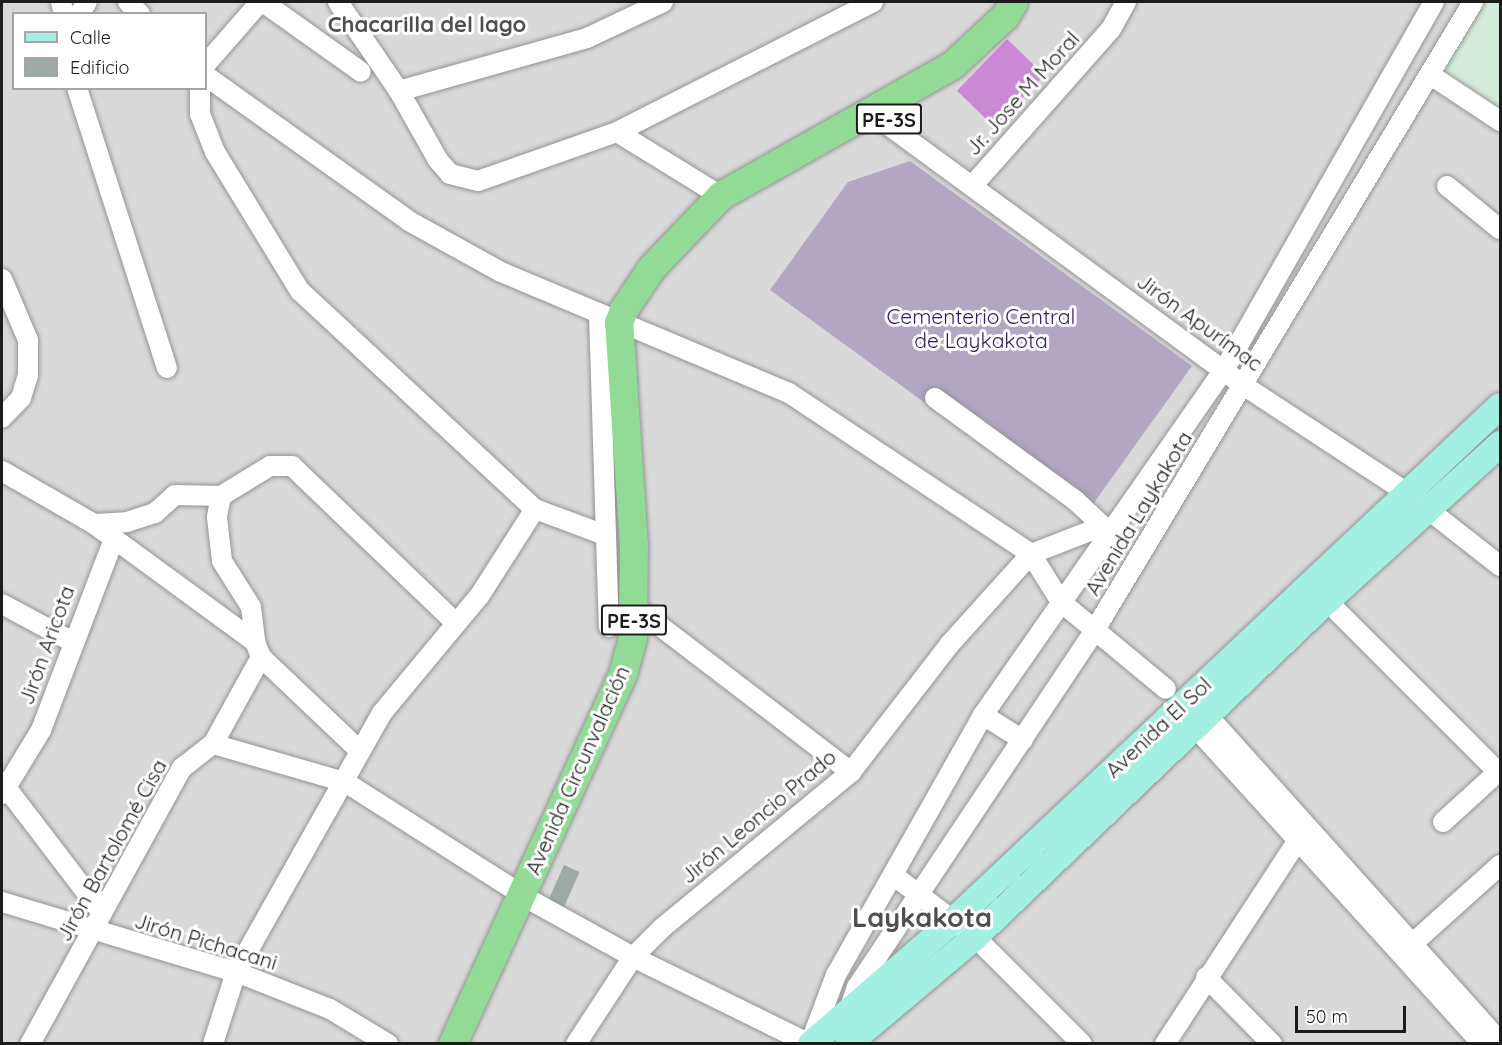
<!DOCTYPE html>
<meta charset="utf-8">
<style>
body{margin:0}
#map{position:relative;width:1502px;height:1045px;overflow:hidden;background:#e2eceb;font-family:Quicksand,sans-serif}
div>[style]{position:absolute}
.residential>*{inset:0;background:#d9d9d9}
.commercial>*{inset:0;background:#d3ebda}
.cemetery>*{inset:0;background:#b2a6c2}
.pitch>*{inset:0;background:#c989d3;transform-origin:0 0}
.building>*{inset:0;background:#9eaaa6;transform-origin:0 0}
.roads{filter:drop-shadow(0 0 2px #939393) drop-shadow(0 0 2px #939393)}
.minor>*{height:20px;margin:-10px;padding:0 10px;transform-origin:10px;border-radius:10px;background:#fff}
.major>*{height:26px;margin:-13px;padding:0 13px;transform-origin:13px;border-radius:13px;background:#a3f0e3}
.highway>*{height:28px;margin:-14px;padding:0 14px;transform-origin:14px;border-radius:14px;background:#92db97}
span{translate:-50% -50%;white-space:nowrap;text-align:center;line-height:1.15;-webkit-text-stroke:6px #fff;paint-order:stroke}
.shield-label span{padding:2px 4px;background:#fff;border:2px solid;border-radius:4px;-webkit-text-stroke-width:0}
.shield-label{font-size:20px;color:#1c1c1c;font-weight:700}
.street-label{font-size:21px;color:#1c1c1c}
.park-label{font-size:21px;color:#34176c}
.neighbourhood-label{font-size:22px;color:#4f4f4f;font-weight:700}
.district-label{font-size:27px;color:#4f4f4f;font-weight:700}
.frame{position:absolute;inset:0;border:3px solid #1c1c1c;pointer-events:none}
.legend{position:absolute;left:12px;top:12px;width:195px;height:78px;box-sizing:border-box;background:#fff;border:2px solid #a4a4a4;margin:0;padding:8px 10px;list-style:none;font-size:18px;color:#1c1c1c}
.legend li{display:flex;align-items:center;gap:12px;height:30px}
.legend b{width:30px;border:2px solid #a4a4a4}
.scale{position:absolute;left:1295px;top:1006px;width:111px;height:27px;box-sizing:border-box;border:3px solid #1c1c1c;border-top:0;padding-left:8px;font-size:18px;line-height:21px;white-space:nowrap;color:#1c1c1c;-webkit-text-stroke:4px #fff;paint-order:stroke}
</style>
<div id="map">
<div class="residential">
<i style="clip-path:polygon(evenodd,2px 2px,1500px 2px,1500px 1043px,2px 1043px,2px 2px,14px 14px,206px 14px,206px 88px,14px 88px,14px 14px)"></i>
</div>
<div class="commercial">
<i style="clip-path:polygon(1481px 2px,1500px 2px,1500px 117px,1436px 73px)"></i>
</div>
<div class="cemetery">
<i style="clip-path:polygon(910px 161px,1192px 366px,1083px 518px,770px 290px,848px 182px)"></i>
</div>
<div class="pitch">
<i style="left:1007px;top:39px;width:52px;height:72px;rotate:44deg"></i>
</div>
<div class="building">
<i style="left:564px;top:865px;width:17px;height:38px;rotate:24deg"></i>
</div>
<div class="roads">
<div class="minor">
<i style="left:61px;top:2px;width:12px;rotate:76deg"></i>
<i style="left:128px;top:2px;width:17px;rotate:45deg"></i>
<i style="left:263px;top:2px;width:120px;rotate:35.5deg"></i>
<i style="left:338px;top:2px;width:108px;rotate:55.6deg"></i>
<i style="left:399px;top:91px;width:79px;rotate:60.5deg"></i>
<i style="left:438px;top:160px;width:18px;rotate:49deg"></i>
<i style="left:450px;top:174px;width:29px;rotate:14deg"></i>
<i style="left:478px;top:181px;width:147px;rotate:-19.4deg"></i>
<i style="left:617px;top:132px;width:287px;rotate:-26.9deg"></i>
<i style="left:79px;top:14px;width:14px;rotate:-56deg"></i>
<i style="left:206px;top:64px;width:82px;rotate:-48.9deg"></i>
<i style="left:206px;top:76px;width:249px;rotate:35.5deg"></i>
<i style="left:409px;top:221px;width:105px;rotate:29deg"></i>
<i style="left:501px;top:272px;width:312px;rotate:22.8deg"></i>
<i style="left:789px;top:393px;width:291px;rotate:33.6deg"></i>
<i style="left:1031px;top:554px;width:57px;rotate:58deg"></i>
<i style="left:1061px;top:602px;width:136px;rotate:39.6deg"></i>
<i style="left:1432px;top:76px;width:82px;rotate:33.5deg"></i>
<i style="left:77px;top:88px;width:294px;rotate:72.2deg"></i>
<i style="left:200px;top:88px;width:26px;rotate:90deg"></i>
<i style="left:200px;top:114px;width:41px;rotate:68.5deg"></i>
<i style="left:215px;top:152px;width:163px;rotate:58.6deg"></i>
<i style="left:300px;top:291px;width:321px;rotate:42.9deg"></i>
<i style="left:535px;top:509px;width:72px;rotate:20.5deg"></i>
<i style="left:399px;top:91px;width:195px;rotate:-15.7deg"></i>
<i style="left:587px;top:38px;width:84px;rotate:-25.3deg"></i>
<i style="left:873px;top:114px;width:459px;rotate:36.2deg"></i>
<i style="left:1243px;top:385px;width:195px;rotate:33.3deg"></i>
<i style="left:1406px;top:492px;width:120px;rotate:38.2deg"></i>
<i style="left:617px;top:132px;width:122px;rotate:31.6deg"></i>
<i style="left:973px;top:185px;width:208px;rotate:-48.5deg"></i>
<i style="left:1111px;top:29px;width:31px;rotate:-61deg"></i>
<i style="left:1447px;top:186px;width:68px;rotate:39.1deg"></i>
<i style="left:2px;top:279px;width:66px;rotate:66.9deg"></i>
<i style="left:28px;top:340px;width:35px;rotate:90deg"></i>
<i style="left:28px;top:375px;width:24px;rotate:107deg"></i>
<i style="left:21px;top:398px;width:28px;rotate:134deg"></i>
<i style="left:599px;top:314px;width:313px;rotate:88.2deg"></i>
<i style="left:935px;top:398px;width:175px;rotate:36.1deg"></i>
<i style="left:1076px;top:501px;width:37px;rotate:43deg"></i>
<i style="left:2px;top:471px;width:106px;rotate:29.9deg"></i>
<i style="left:94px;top:524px;width:200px;rotate:36.2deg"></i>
<i style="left:255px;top:642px;width:16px;rotate:68deg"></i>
<i style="left:261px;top:657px;width:135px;rotate:43.5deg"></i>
<i style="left:221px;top:496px;width:21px;rotate:101deg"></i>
<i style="left:217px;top:517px;width:44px;rotate:83.5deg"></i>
<i style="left:222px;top:561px;width:54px;rotate:57.8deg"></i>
<i style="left:251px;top:607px;width:35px;rotate:83deg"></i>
<i style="left:94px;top:524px;width:33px;rotate:-3deg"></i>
<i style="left:127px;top:522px;width:29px;rotate:-18deg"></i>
<i style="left:155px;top:513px;width:27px;rotate:-42deg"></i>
<i style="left:175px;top:495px;width:46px;rotate:1.2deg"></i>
<i style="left:221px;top:496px;width:57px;rotate:-31.5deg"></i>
<i style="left:270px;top:466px;width:22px"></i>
<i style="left:292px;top:466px;width:227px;rotate:43.8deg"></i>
<i style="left:1327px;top:601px;width:245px;rotate:45deg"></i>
<i style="left:2px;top:604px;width:78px;rotate:28.2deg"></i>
<i style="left:635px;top:607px;width:272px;rotate:37.4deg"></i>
<i style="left:1198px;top:705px;width:453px;rotate:48.1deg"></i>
<i style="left:983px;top:715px;width:47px;rotate:32deg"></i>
<i style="left:1186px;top:717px;width:442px;rotate:47.8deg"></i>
<i style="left:213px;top:744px;width:137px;rotate:16.1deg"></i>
<i style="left:345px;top:782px;width:222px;rotate:32.5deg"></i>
<i style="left:532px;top:901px;width:115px;rotate:29deg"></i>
<i style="left:633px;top:957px;width:197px;rotate:26.2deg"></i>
<i style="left:2px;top:782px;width:165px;rotate:52.6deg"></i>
<i style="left:2px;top:794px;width:75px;rotate:-58.6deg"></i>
<i style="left:41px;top:730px;width:202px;rotate:-69.1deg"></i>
<i style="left:1443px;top:822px;width:74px;rotate:-42.3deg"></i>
<i style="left:893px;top:875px;width:103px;rotate:37.1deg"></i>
<i style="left:975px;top:937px;width:151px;rotate:45deg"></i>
<i style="left:2px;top:902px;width:244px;rotate:16.7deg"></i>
<i style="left:236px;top:972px;width:101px;rotate:21.5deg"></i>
<i style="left:330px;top:1009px;width:68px;rotate:31.1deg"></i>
<i style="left:1402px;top:953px;width:132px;rotate:-41.9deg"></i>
<i style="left:1206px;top:977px;width:94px;rotate:45.4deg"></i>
<i style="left:849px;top:1010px;width:24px;rotate:-71deg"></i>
<i style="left:857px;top:987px;width:425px;rotate:-56.3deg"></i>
<i style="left:1093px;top:633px;width:737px;rotate:-58.94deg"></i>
<i style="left:30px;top:1044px;width:315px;rotate:-61.2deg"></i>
<i style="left:182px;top:768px;width:39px;rotate:-38deg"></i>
<i style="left:213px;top:744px;width:99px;rotate:-61.1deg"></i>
<i style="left:213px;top:1044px;width:76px;rotate:-72.3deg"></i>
<i style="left:236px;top:972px;width:297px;rotate:-60.6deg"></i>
<i style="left:382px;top:713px;width:153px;rotate:-50.3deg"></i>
<i style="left:480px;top:595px;width:102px;rotate:-57.4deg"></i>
<i style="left:576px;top:1044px;width:104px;rotate:-56.8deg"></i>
<i style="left:633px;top:957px;width:41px;rotate:-45deg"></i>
<i style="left:662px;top:928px;width:245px;rotate:-39.5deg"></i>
<i style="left:851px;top:772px;width:160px;rotate:-52.3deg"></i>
<i style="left:949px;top:645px;width:122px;rotate:-48deg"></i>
<i style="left:1031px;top:554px;width:77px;rotate:-21.3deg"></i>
<i style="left:1103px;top:526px;width:11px;rotate:15deg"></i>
<i style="left:810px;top:1044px;width:74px;rotate:-69.4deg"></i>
<i style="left:836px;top:975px;width:299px;rotate:-60.5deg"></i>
<i style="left:983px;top:715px;width:421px;rotate:-55.1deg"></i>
<i style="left:1224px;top:370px;width:424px;rotate:-60.3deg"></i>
<i style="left:1165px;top:1044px;width:257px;rotate:-56.9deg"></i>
</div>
<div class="major">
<i style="left:811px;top:1044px;width:189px;rotate:-40.9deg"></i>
<i style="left:954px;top:920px;width:750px;rotate:-43.27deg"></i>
<i style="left:848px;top:1044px;width:166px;rotate:-40.1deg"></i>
<i style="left:975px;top:937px;width:487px;rotate:-43.7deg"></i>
<i style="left:1327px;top:601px;width:234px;rotate:-42.2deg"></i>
</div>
<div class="highway">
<i style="left:453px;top:1044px;width:406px;rotate:-65.3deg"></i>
<i style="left:623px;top:675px;width:39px;rotate:-75deg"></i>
<i style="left:633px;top:637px;width:91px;rotate:-89.4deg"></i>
<i style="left:634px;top:546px;width:224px;rotate:-93.8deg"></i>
<i style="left:619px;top:323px;width:14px;rotate:-69deg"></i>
<i style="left:624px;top:310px;width:50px;rotate:-56.3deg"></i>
<i style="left:652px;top:268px;width:100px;rotate:-46.2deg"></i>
<i style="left:721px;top:196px;width:265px;rotate:-29.4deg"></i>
<i style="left:952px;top:66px;width:72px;rotate:-42.8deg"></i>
<i style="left:1005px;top:17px;width:17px;rotate:-59deg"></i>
</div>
</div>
<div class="shield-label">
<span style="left:889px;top:119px">PE-3S</span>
<span style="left:634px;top:620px">PE-3S</span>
</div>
<div class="street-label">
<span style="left:1022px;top:93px;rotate:-48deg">Jr. Jose M Moral</span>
<span style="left:1200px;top:322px;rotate:36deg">Jirón Apurímac</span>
<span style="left:1138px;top:513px;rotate:-59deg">Avenida Laykakota</span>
<span style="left:46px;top:645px;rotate:-70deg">Jirón Aricota</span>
<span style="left:1158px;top:727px;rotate:-43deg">Avenida El Sol</span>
<span style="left:577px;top:770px;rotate:-66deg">Avenida Circunvalación</span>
<span style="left:758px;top:816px;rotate:-40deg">Jirón Leoncio Prado</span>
<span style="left:111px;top:850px;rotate:-61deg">Jirón Bartolomé Cisa</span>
<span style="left:206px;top:941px;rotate:17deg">Jirón Pichacani</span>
</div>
<div class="park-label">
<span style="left:981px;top:328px">Cementerio Central<br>de Laykakota</span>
</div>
<div class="neighbourhood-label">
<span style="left:427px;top:25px">Chacarilla del lago</span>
</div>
<div class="district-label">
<span style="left:922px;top:918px">Laykakota</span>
</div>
<div class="frame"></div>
<ul class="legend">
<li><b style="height:8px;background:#a3f0e3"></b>Calle</li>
<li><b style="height:16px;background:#9eaaa6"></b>Edificio</li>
</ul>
<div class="scale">50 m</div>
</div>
